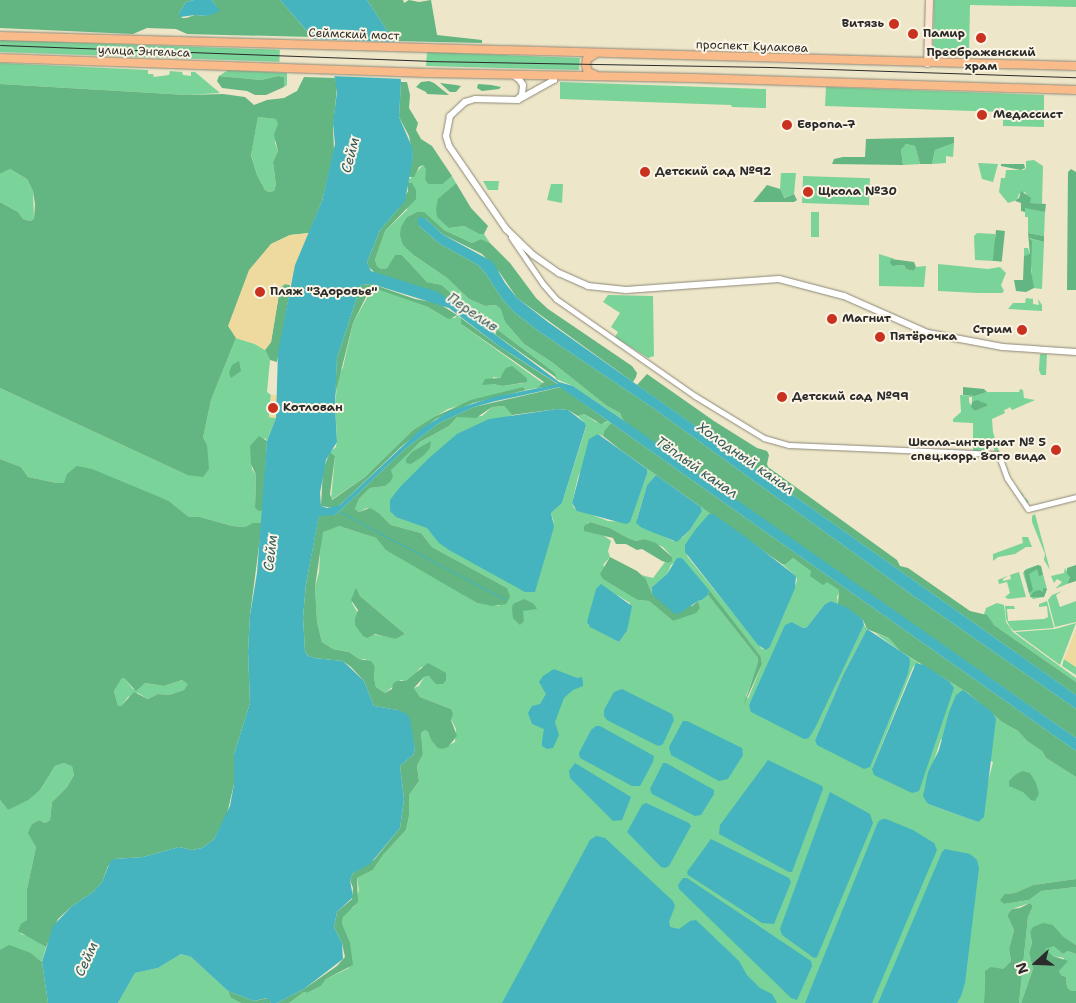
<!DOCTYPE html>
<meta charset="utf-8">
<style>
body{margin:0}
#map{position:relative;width:1076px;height:1003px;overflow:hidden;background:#ede6c8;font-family:"Shantell Sans",sans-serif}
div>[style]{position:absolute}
.green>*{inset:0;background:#7ad399;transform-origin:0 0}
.forest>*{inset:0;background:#63b581;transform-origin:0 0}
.sand>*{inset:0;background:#eeda9e}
.water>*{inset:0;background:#45b4be}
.pier>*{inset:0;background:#ede6c8}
.stream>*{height:1px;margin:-0.5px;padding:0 0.5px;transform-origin:0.5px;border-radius:0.5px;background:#45b4be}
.roads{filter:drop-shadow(0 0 1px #8c887a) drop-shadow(0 0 1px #8c887a)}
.minor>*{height:5px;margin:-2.5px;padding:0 2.5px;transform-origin:2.5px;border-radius:2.5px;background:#fff}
.tertiary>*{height:6px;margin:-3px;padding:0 3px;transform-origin:3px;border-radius:3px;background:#fff}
.secondary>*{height:7px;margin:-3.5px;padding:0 3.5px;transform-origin:3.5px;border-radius:3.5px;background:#fde4d1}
.primary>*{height:8px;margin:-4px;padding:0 4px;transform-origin:4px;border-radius:4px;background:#fabb8b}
.tram>*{height:1px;margin:-0.5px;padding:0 0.5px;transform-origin:0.5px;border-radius:0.5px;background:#2b2b2b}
.dots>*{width:14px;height:14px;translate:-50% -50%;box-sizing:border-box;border:2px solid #fcf5e5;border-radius:50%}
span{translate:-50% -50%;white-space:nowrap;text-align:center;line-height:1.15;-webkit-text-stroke:4px #fcf5e5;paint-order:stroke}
.poi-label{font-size:12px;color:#2b2b2b;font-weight:700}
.right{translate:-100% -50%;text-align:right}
.left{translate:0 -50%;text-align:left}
.street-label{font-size:12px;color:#2b2b2b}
.water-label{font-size:14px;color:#345b5e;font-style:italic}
.north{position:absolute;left:1011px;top:938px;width:50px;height:50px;-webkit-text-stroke:4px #fcf5e5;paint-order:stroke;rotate:250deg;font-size:14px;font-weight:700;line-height:20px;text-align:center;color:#2b2b2b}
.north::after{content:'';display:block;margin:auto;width:18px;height:22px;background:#2b2b2b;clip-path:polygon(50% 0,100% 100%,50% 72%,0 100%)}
</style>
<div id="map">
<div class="green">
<i style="clip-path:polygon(934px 0,1076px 0,1076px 7px,970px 5px,969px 56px,933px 56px)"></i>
<i style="left:0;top:40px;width:280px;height:12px;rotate:2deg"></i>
<i style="clip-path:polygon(427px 52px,580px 58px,579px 70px,426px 66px)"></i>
<i style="clip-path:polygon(0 63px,148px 70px,148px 74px,153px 74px,154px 77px,169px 75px,170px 71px,182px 72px,183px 75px,191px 76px,191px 72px,195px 72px,220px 93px,187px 95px,0 84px)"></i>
<i style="clip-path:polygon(228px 70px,287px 73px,287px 85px,284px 87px,284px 77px,278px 76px,261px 80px,219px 76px)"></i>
<i style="clip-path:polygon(560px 82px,766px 89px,766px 108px,732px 107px,731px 105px,560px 99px)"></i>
<i style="clip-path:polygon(826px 87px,1044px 95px,1044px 127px,1003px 126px,1003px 112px,825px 106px)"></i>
<i style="clip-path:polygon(258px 117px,277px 119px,279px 124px,275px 143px,278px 151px,273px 162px,276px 185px,274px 191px,269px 192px,265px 190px,257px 175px,251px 154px)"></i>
<i style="clip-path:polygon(954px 143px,953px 157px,946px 156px,946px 163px,932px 164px,935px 150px)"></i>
<i style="clip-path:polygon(906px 144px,915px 146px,920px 164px,903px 165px,901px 150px)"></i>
<i style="clip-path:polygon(1034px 160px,1043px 166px,1042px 204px,1030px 203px,1025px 192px,1019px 194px,1017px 200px,1008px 203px,999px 192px,1001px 178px,1005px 178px,1006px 170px,1024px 170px,1026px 168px,1026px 161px)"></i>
<i style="clip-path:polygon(978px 163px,998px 164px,993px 182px,982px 179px)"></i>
<i style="clip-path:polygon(423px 165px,427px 169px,425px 180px,428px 184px,443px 184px,452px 176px,456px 183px,446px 192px,449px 228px,464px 226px,479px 234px,484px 234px,490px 243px,481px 239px,472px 243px,444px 230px,424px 213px,417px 212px,407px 217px,415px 256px,447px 278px,469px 299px,485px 306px,496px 305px,502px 309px,505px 322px,524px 344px,553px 363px,607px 406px,620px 413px,623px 420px,573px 386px,556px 379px,555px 373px,489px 323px,480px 312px,468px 310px,465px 313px,460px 310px,461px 304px,456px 298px,442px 285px,427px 282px,402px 255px,395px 255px,387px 268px,381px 269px,377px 266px,375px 260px,385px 231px,407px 210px,412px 183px,407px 182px,408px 177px,410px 179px)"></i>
<i style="clip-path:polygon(10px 169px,27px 179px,33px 191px,34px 219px,30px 221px,23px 219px,18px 212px,0 202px,0 174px)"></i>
<i style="clip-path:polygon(781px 173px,796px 173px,794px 194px,783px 198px,780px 189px)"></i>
<i style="left:803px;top:176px;width:67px;height:27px;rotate:2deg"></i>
<i style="clip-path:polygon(483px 181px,499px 181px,498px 190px,488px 190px)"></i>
<i style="clip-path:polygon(551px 184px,563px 184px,562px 203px,547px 200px)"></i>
<i style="clip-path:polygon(1025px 207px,1045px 212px,1044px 236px,1028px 233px,1028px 217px,1025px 217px)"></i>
<i style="left:811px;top:212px;width:8px;height:25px"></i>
<i style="clip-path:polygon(977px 233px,995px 234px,995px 261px,975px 260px,974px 236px)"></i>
<i style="clip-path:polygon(1028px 238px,1044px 242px,1042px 289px,1033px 288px,1030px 255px,1024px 256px,1024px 248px,1028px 248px,1030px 254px,1032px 241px)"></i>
<i style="clip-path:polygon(879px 254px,895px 259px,891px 259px,894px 266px,904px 265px,906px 269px,914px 271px,916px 267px,926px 266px,924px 287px,879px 286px)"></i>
<i style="clip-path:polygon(938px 264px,988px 269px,1000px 267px,1006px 273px,1001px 285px,1004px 291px,1002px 293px,978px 293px,938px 291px)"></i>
<i style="clip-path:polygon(evenodd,373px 287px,428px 307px,446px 318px,455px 318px,457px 315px,461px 318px,461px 324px,544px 384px,537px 388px,526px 390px,523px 387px,448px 409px,413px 430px,365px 477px,331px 500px,335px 456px,330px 452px,336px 447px,337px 438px,335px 405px,338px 377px,343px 367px,353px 323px,373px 287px,520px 373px,527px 378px,523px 383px,503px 386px,493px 384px,493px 377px,499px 378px,504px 374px,520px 373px)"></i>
<i style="clip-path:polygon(608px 295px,653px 296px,654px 356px,648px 358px,615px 337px,618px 332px,611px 327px,620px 313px,603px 302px)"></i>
<i style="clip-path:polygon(1026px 298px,1033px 299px,1033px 304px,1039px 305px,1038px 299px,1042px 305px,1042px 311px,1008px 309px,1013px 303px,1025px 303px)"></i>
<i style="clip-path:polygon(236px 338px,255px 344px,265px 350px,270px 360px,267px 392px,271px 395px,269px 417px,276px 418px,267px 441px,265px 438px,251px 455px,252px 469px,256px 475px,255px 508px,263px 510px,262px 523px,252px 523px,245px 527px,232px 526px,200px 517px,189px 517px,169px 501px,153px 496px,57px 483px,28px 477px,21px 467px,0 459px,0 388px,187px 475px,203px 438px,211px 400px)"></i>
<i style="clip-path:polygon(1040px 354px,1047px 354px,1046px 375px,1041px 375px,1039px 370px)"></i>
<i style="clip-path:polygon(evenodd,1020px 389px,1023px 390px,1024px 398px,1035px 400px,1012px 410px,1010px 407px,1007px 409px,1004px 410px,1005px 413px,992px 419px,993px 432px,1001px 458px,1010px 480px,1024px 496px,1022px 497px,1024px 502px,1026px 501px,1025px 497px,1029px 502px,1026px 503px,1028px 507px,1026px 507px,1007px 478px,991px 442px,986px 453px,973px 453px,973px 423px,953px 422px,953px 419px,961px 412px,960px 395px,975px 396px,987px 392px,1019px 392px,1020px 389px,969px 397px,972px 397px,972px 402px,980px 401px,987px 406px,975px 411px,969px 402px,969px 397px)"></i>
<i style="clip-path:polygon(evenodd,504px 406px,512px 415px,509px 419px,490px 423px,554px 523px,551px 513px,562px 503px,586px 427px,585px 423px,578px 416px,584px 414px,596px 422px,605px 423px,608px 421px,611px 423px,604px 431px,603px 436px,598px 434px,578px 477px,572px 503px,574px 508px,608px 521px,629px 522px,647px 474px,647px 469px,656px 475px,647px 485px,637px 519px,642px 528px,652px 531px,673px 541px,682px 538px,690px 530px,702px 511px,701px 507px,713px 514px,709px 514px,687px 556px,762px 649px,770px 647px,797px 581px,796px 576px,782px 564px,786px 564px,793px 558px,840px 590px,837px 597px,838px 604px,831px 601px,825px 604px,807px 627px,803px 628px,792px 622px,749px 705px,809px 738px,864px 625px,867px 629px,843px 675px,815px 740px,889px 716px,908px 674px,909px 657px,919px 663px,913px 667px,872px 769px,952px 685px,950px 682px,968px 693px,1002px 722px,1018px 731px,1027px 741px,1042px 751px,1046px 758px,1076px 777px,1076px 879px,1033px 885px,1015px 893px,1005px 894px,1004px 904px,1029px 900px,1041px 891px,1076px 887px,1076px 945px,1064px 937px,1053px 925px,1030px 932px,1032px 943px,1029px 953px,1033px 969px,1021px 1003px,1019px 1003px,1028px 917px,1033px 906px,1030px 903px,1012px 909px,1007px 915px,1014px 930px,1009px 949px,1011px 961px,1003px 969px,985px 971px,984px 1003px,862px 1003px,917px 834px,913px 831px,819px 1003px,289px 1003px,304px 992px,307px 993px,321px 986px,326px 979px,349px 968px,342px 924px,343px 917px,347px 911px,354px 907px,359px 890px,357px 878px,373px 870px,383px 855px,406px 830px,409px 816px,409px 795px,419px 781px,417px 766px,423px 754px,421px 733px,425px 730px,428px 732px,431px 740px,442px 749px,455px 742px,456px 729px,451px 719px,451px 709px,420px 697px,414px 688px,419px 686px,424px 677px,429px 676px,433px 679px,443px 673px,421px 667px,414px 676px,406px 682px,401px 680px,385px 693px,376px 687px,374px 678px,375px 667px,365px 659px,359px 659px,349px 652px,333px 649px,322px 642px,317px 622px,315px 587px,319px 572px,321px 537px,323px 532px,328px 528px,339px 526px,376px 538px,383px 546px,477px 603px,499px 606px,507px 588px,432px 547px,421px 533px,391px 525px,379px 513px,367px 508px,359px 512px,355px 509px,359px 499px,370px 488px,385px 486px,391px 470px,396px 463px,420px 442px,449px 426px,457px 417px,482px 416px,492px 407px,504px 406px,590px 522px,610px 528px,628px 538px,636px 541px,644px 539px,663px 547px,672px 557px,668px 563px,665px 562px,653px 578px,641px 575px,646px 579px,652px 594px,652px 587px,667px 574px,671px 565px,682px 559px,761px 657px,762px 664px,748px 699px,746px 696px,759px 663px,758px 658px,708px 595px,702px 600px,698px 601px,700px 608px,673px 621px,649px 601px,638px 600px,603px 565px,610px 557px,608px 551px,611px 541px,587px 523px,590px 522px,504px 406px,357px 591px,360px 596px,405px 634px,396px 639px,391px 637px,370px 634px,352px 603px,357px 591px,504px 406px,617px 595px,630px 603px,627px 631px,619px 642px,588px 625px,617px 595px,504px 406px,941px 739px,993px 762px,978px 822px,928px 804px,924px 791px,941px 739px)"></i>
<i style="clip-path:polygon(1035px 514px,1050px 570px,1044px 560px,1045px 554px,1032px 522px,1032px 516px)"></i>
<i style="clip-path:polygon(1022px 537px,1028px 537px,1032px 547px,1026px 547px,1015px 554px,998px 557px,993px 561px,993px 554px,1023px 543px)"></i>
<i style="clip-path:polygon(1038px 565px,1041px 567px,1047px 589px,1044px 597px,1033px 599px,1030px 596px,1023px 573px,1026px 569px)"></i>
<i style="clip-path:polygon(1065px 568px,1070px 577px,1067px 584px,1055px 589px,1062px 582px,1057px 579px,1054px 583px,1051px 576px,1064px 573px)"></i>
<i style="clip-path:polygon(1019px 572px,1026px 597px,1008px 599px,1005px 597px,1010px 593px,1007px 582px,999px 584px,998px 580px,1009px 575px,1003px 579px,1003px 581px,1011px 579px,1010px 575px)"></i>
<i style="clip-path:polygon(1062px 591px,1056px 595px,1060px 607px,1076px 601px,1076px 622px,1055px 627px,1048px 600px,1052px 595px)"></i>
<i style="clip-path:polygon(1047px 601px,1054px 628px,1014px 631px,1010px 627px,1006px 619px,1005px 606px,1014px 606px,1015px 609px,1007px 609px,1008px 621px,1044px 619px,1048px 617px,1047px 606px,1039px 607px,1039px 604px)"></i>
<i style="clip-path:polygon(997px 603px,1004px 605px,1006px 622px,1013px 632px,1076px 678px,1076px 682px,994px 625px,984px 614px,986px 608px)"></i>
<i style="clip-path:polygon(1076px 623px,1060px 665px,1015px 632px,1055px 629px)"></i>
<i style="clip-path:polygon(875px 633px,889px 638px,900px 651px)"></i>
<i style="clip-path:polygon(1064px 659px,1076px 667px,1076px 675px,1062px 666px)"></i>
<i style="clip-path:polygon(124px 678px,133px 689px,145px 683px,164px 686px,182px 680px,189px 684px,184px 690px,169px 695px,158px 694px,148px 699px,138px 693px,128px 697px,121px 706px,118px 706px,114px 691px,120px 679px)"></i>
<i style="clip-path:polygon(64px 763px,72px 765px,74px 775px,67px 787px,52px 802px,50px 820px,45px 823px,39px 820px,32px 824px,36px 847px,27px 889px,27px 920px,21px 934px,29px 936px,46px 947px,42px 962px,31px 953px,0 950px,0 800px,8px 810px,40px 790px,55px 766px)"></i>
<i style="clip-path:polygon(1049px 946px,1055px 946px,1063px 954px,1068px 951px,1076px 954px,1076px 992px,1071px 991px,1067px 987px,1066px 977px,1061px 975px,1059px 971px,1064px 958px,1053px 956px,1044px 949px)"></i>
<i style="clip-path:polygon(181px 954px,191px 957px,228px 991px,231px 998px,241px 1003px,118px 1003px,135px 973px,158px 968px)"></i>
</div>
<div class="forest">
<i style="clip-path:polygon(0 0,194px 0,186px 2px,179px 13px,182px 18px,186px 18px,195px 15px,208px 16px,217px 7px,212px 0,280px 0,312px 37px,187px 34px,176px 29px,147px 28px,133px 34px,0 28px)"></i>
<i style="clip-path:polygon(367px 0,403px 0,404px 3px,409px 0,419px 2px,431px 0,437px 35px,482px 40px,482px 43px,394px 41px)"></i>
<i style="clip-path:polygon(219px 76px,261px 80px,278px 76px,284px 77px,284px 87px,266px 95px,255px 95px,247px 91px,222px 88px,217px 81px)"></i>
<i style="clip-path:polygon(evenodd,304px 77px,335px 78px,337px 87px,333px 128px,334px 151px,322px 201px,309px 233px,290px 235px,271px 244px,261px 257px,229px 326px,236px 338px,211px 400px,203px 438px,207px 445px,209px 469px,203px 477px,187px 475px,0 388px,0 202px,18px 212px,23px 219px,30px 221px,34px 219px,35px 204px,33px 191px,27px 179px,10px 169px,0 174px,0 84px,187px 95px,223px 94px,245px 97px,254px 105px,267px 100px,284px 98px,297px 91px,304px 77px,258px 117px,276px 119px,278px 124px,274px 135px,278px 151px,273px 162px,276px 185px,274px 191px,269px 192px,265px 190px,257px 175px,251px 155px,258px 117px)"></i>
<i style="clip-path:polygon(429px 81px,434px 83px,449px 95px,427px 94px,426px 92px,416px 87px,421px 82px)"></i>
<i style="clip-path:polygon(401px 82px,407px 82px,410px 95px,409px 108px,418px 123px,416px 130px,421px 139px,432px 146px,452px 176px,443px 184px,428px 184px,425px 180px,426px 169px,423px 165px,419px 167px,414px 177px,408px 177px,413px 157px,409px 136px,399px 117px)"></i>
<i style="clip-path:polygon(440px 83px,456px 85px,461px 86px,456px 92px,450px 92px)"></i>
<i style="clip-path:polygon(478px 84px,491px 85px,501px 87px,499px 89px,482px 91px,477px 88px)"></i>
<i style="clip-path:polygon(954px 137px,954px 143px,935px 150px,932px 164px,920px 164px,915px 146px,906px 144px,901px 150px,903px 165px,832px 164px,834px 159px,843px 157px,865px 157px,866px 139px)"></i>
<i style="clip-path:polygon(1001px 164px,1024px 164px,1025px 168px,1021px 170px,1001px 166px)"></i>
<i style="clip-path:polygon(1071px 169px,1076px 172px,1076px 290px,1067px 290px,1068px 172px)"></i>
<i style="clip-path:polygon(407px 182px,412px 183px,416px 190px,416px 199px,385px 231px,375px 260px,377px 266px,381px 269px,387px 268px,395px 255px,402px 255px,427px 282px,442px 285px,456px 298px,461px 304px,460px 310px,418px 287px,376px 274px,369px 267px,367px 262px,380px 230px,398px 209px,408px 191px)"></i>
<i style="clip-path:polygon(456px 183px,471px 208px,488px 226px,484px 234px,479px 234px,464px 226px,449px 228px,437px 217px,436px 209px,438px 199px)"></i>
<i style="clip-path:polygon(767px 185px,780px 189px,784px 198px,794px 194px,797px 200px,794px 202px,753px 202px)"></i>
<i style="clip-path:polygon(1021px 191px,1031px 198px,1030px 203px,1046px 204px,1045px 212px,1025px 208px,1025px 212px,1021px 211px,1021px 203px,1015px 201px,1019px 198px)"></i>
<i style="clip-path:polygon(417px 212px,424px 212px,444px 230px,472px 243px,481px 239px,490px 243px,510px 263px,536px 298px,548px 309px,632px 366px,637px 373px,636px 377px,633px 382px,517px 298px,500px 273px,482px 254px,442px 234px,425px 218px,418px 225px,440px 244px,478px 265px,486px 274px,503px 300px,515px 313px,541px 333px,653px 408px,912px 595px,1076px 709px,1076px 738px,644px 437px,623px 420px,620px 413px,607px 406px,553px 363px,524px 344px,505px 322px,501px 309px,496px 305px,485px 306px,469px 299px,447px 278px,415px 256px,403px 245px,400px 235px,401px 227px,407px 217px)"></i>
<i style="left:996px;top:230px;width:9px;height:31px;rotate:6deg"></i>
<i style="clip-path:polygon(1028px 233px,1044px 236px,1044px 242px,1029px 238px,1032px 241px,1031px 270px,1034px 288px,1026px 292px,1016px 291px,1014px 280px,1023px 280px,1024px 256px,1030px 254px)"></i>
<i style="clip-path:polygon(891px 259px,914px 262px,916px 267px,914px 271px,906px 269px,904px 265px,893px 266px,890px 263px)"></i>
<i style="clip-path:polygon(285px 284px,290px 285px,289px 296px,277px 362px,270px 360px,265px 350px,271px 342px,280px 288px)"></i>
<i style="clip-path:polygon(372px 284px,415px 299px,438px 303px,457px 315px,450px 319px,446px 318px,428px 307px,371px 287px,353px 323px,335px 395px,337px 358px,361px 285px)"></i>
<i style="clip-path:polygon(471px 309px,480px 312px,489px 323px,555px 373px,557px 378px,465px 313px)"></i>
<i style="clip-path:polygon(461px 318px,500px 347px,559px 385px,537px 388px,544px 382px,461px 324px)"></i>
<i style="clip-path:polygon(239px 361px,241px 371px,231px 378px,229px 373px,232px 365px)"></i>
<i style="clip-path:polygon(512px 366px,527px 378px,527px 382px,503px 386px,493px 384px,482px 385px,485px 379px,500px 378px,506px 368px)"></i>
<i style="clip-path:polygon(647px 374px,714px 421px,757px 448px,767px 451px,769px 455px,767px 464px,768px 467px,897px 560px,900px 566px,908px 568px,970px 611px,987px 615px,994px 625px,1076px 682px,1076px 695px,637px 385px)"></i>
<i style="clip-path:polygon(523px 387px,526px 390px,473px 403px,436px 419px,402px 446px,340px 505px,333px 508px,321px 506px,323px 470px,330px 452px,335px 456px,330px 494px,332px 500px,365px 477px,413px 430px,434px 417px,471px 400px)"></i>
<i style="clip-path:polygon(561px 387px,608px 421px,601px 424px,584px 414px,578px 416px,568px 410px,557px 409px,512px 415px,504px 406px,492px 407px,476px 418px,457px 417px,449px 426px,420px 442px,391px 470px,393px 477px,390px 482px,385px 486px,370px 488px,359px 499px,355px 509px,359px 512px,370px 508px,379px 513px,391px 525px,421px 533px,432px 547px,507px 588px,510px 597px,506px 604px,493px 606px,477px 603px,386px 550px,376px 538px,339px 526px,323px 532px,315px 587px,317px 622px,322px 642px,333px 649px,349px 652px,359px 659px,371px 661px,375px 667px,374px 678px,376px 687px,385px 693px,392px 689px,393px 684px,397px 681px,406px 681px,428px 663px,446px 673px,446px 680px,443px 684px,436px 684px,429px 676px,424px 677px,414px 688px,420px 697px,451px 709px,453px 714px,451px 720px,457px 736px,448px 747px,442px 749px,438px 748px,431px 740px,428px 732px,425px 730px,421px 733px,423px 754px,417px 766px,419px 781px,409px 795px,409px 816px,406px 830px,383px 855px,373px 870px,357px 878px,358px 902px,343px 917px,342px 924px,350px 943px,353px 965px,326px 979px,321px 986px,307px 993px,304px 992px,289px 1003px,277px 1003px,304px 989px,337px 966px,345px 957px,342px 943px,334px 927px,337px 912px,352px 899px,353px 888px,350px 880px,353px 873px,374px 860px,400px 828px,404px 799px,400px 766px,413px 755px,415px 750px,412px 737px,398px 710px,374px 706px,364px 681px,351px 667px,343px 661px,314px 658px,307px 655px,305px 651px,303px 617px,306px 584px,319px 515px,335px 515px,343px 508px,405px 449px,439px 423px,474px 407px)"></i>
<i style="clip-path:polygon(963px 387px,984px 389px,987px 392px,975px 396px,963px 395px)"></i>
<i style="clip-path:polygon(977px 400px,987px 404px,987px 406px,975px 411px,971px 407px,972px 402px)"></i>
<i style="clip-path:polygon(611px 423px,1076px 751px,1076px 777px,1046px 758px,1042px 751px,1027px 741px,1018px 731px,1002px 722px,968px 693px,900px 651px,889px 638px,867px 629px,863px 620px,838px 604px,839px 590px,827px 582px,823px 585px,810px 576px,811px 571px,793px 558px,786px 564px,782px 564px,622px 451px,603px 436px,604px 431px)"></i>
<i style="clip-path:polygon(259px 436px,267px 441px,263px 510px,259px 511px,255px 508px,256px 475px,251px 464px,250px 446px)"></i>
<i style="clip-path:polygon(431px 441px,430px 448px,423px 456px,411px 464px,406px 463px,406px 459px,412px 452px)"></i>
<i style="clip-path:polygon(evenodd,0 459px,21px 467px,28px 477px,57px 483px,64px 483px,67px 474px,77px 466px,92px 469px,169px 501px,189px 517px,200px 517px,232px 526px,245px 527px,252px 523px,262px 523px,250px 615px,248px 651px,250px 703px,234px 754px,234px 784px,227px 814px,214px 839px,202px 848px,192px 850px,179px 847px,143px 857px,114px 859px,108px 866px,102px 882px,93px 892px,71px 907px,58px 919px,46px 947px,18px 931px,21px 924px,27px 920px,27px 889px,36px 847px,28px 833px,32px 824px,39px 820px,45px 823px,50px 820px,52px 802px,67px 787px,74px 775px,72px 766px,64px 763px,55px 766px,40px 790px,28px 800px,8px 810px,0 800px,0 459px,124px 678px,136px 691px,145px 683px,164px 686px,182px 680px,188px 684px,184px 690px,169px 695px,158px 694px,148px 699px,134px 692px,121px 706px,118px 706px,114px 691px,121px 679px,124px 678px)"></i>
<i style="clip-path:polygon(590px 522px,610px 528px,628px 538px,636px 541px,644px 539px,656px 543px,672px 557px,672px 561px,668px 563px,662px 561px,642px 549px,637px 550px,626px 544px,616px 544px,613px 538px,584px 531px,584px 526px)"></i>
<i style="clip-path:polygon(610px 557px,637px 571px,646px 579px,652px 594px,692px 606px,698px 601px,700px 608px,696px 613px,673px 621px,649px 601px,638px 600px,603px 579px,600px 574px)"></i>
<i style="clip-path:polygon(1038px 565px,1041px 566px,1043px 575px,1039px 576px,1037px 569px,1029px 574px,1033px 590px,1029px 593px,1024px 571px)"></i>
<i style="clip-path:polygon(1076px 565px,1076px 581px,1067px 584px,1070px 577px,1067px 574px,1067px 568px)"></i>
<i style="clip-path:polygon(356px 588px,360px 596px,405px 634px,396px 639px,375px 634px,367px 638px,363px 636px,355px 625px,355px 619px,358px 610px,351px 600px)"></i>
<i style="clip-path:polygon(1043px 588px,1047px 589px,1044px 597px,1030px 597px,1033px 592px,1039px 590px,1043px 592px)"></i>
<i style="clip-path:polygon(709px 590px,761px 657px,762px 664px,743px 707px,758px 663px,758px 658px,708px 595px)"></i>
<i style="clip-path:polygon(524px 599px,534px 604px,537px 609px,523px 611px,524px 621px,520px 625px,513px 618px,512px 608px,513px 604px)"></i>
<i style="clip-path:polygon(1022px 771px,1030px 773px,1036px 783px,1039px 794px,1035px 801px,1031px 800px,1023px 792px,1009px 786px,1009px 781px,1015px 775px)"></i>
<i style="clip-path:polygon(1076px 879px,1076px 887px,1041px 891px,1029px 900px,1004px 904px,1000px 900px,1005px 894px,1015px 893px,1033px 885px)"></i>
<i style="clip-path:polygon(1030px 903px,1033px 906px,1028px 917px,1019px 1003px,984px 1003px,985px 971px,991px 967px,1003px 969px,1011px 961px,1009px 949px,1014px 930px,1007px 915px,1012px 909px,1020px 908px)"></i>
<i style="clip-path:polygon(1043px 923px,1053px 925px,1064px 937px,1076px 945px,1076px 954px,1068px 951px,1063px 954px,1054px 946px,1045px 949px,1053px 956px,1068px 961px,1059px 971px,1061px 975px,1066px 977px,1067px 987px,1071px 991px,1076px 991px,1076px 1003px,1021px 1003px,1033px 969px,1029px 953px,1032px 943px,1030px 932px,1033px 927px)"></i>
<i style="clip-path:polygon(9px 945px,31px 953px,42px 962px,48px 1003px,0 1003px,0 950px)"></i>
<i style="clip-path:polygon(228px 991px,254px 1001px,268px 998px,271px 1003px,241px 1003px,231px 998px)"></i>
</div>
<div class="sand">
<i style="clip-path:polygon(309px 233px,290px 285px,285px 284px,280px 288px,271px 342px,265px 350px,255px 344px,236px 338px,228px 326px,249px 270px,271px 244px,290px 235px)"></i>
<i style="clip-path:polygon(271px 395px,277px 395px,276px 418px,269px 417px)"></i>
<i style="clip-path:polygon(1076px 629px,1076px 667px,1064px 659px)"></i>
</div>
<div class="water">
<i style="clip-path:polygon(194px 0,212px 0,220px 11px,208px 16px,195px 15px,180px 17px,179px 13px,186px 2px)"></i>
<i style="clip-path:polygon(evenodd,280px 0,367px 0,394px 41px,398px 51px,401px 82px,399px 117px,412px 147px,413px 157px,405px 201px,380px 230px,367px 262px,371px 271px,438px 292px,559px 382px,573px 386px,623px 420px,1076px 738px,1076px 751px,560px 387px,496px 401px,474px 407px,439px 423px,405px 449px,343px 508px,335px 515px,319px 516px,306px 584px,303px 617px,305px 651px,307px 655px,314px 658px,343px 661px,364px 681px,374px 706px,398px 710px,407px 714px,410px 719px,415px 750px,413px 755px,400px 766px,404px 799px,400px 828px,370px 864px,353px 873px,350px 880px,353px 897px,337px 912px,334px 927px,342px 943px,343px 959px,304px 989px,277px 1003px,271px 1003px,267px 998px,254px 1001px,228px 991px,191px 957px,181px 954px,158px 968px,135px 973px,118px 1003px,48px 1003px,42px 962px,53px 926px,71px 907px,93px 892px,102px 882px,110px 862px,114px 859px,143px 857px,179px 847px,192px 850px,202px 848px,214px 839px,230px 806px,234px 784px,234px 754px,250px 703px,248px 651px,250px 615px,257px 573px,267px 441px,276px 418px,278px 352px,295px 265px,322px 201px,335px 144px,333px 123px,337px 92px,335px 78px,321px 51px,307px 31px,280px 0,372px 284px,449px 308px,500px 347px,558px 384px,494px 397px,450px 411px,421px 429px,340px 505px,327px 508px,321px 506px,320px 493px,326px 460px,337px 442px,335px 405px,337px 358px,361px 285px,372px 284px)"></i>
<i style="clip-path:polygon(418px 217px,425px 218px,442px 234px,493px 262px,505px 283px,517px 298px,548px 322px,1076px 695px,1076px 709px,912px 595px,653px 408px,541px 333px,515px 313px,503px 300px,486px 274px,478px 265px,440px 244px,418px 225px)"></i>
<i style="clip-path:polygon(557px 409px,568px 410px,585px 423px,586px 426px,562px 503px,551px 513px,554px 527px,535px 592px,525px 592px,449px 550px,439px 543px,427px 528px,396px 517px,390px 511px,390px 500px,400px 487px,429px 458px,457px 434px,489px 419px)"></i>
<i style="clip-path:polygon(598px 434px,647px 469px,647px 474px,630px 522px,626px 524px,577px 511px,572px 503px,589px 439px)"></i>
<i style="clip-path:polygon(656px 475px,701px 507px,702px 511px,690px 530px,677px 542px,642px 528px,636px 523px,647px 485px)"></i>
<i style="clip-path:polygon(709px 514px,713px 514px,747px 538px,796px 576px,795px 588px,770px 647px,766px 650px,758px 645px,685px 552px,685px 545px,695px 530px)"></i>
<i style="clip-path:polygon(677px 558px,682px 558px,709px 590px,708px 595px,702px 600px,698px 601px,680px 613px,675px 614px,652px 594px,652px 587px,667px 574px)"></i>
<i style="clip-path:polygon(601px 584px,632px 606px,627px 631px,619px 642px,590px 627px,587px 622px,596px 589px)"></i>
<i style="clip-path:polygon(831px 601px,848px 608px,863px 620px,864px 625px,815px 728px,809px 738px,804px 739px,751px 712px,749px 705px,785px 625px,792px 622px,803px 628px,807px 627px,825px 604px)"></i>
<i style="clip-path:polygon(867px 629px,909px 657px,910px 662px,908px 674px,870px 767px,864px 769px,817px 745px,815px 740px,843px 675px)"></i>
<i style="clip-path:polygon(916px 663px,924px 665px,950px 682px,954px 688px,919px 791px,912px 793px,874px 775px,872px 769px)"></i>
<i style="clip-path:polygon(554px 669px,577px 678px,582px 677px,583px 683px,583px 686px,573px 690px,564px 698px,555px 722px,559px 735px,553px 748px,547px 749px,542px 746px,542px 741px,544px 729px,532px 724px,528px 713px,532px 706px,540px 704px,546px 694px,539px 682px,543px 676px)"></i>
<i style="clip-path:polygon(622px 689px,672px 714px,674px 720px,663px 744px,659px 746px,654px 744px,607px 720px,604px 716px,604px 710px,614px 692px)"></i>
<i style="clip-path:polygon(963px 690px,992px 712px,996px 719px,984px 817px,978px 822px,928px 804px,923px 796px,928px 772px,939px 750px,949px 712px,956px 695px)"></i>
<i style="clip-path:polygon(683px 721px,687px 721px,742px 748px,743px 755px,728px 779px,719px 781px,671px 755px,669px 747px)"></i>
<i style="clip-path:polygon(596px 726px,600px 726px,654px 756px,653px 762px,640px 786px,632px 786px,580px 758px,579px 753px,591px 730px)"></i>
<i style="clip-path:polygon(768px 760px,822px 786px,823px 789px,792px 872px,789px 872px,719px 834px,720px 825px)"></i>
<i style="clip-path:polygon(575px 763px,631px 797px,622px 820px,613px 821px,570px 778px,569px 771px)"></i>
<i style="clip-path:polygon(663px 763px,666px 763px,714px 790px,714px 794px,701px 815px,695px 816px,652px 794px,650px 789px)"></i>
<i style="clip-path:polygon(830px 792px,870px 814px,873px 823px,817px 957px,814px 958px,782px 935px,780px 929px)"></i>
<i style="clip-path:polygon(646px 803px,689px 823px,691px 826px,669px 866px,665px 868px,661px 867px,627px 832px,642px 805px)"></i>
<i style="clip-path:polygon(882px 819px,886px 819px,913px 830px,934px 843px,937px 850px,872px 1003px,805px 1003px,878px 822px)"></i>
<i style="clip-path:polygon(596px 836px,605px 838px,673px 901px,675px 906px,669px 922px,670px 927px,679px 929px,690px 921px,696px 920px,739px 961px,747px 975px,760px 988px,772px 994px,777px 1003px,502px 1003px,590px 840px)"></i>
<i style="clip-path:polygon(711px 839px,789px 878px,791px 882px,774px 924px,762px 923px,688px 875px,687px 872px)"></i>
<i style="clip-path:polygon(945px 849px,970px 854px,977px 860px,979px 868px,965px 983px,961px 996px,957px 1003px,878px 1003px,942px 852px)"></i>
<i style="clip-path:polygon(683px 878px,687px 878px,811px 961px,812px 966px,797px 1000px,791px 998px,679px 889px,678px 885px)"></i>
</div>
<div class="pier">
<i style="clip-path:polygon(310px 39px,397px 42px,403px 79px,331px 76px)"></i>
</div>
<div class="stream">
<i style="left:340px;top:512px;width:186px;rotate:27.9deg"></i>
<i style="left:263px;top:1000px;width:4px;rotate:56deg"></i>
</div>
<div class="roads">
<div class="minor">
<i style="left:511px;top:237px;width:57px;rotate:55.8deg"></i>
<i style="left:543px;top:284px;width:20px;rotate:49deg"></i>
<i style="left:556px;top:299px;width:169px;rotate:34.9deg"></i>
<i style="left:695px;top:396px;width:81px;rotate:31.3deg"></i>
<i style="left:764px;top:438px;width:26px;rotate:16deg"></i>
<i style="left:789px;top:445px;width:207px;rotate:2.5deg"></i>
<i style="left:996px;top:454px;width:4px;rotate:34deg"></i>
<i style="left:999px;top:456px;width:23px;rotate:70deg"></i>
<i style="left:1007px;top:478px;width:37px;rotate:56deg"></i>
<i style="left:1028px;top:509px;width:49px;rotate:-14deg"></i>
</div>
<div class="tertiary">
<i style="left:513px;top:75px;width:7px;rotate:34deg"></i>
<i style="left:519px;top:79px;width:7px;rotate:56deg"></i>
<i style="left:523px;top:85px;width:10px;rotate:96deg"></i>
<i style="left:522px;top:95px;width:6px;rotate:135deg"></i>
<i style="left:554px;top:75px;width:5px;rotate:90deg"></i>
<i style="left:554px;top:80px;width:41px;rotate:150.9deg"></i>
<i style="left:518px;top:100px;width:43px;rotate:-178.7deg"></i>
<i style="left:475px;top:99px;width:10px;rotate:163deg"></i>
<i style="left:465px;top:102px;width:21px;rotate:137deg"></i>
<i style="left:450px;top:116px;width:20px;rotate:101deg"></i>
<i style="left:446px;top:136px;width:10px;rotate:73deg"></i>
<i style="left:449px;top:146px;width:101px;rotate:55.5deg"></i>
<i style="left:506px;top:229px;width:37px;rotate:44deg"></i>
<i style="left:533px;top:255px;width:32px;rotate:35deg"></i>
<i style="left:559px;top:273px;width:32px;rotate:24deg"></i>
<i style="left:588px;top:286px;width:38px;rotate:6deg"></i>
<i style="left:626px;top:290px;width:153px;rotate:-4.1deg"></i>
<i style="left:779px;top:279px;width:67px;rotate:14.7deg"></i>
<i style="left:844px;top:296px;width:92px;rotate:23.8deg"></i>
<i style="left:928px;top:333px;width:76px;rotate:10.6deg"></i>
<i style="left:1003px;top:347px;width:73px;rotate:3.9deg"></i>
</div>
<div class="secondary">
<i style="left:927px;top:63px;width:63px;rotate:-88.2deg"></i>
</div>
<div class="primary">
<i style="left:0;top:36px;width:1076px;rotate:1.6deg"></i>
<i style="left:0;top:58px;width:428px;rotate:2deg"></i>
<i style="left:428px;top:73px;width:266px;rotate:1.1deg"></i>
<i style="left:694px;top:78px;width:382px;rotate:1.8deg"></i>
<i style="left:595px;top:75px;width:8px;rotate:-157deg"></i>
<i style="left:588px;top:72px;width:7px;rotate:-106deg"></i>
<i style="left:586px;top:65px;width:6px;rotate:-81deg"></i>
<i style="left:587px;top:59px;width:9px;rotate:-32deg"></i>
</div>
</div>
<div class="tram">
<i style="left:0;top:45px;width:427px;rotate:2.1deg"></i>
<i style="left:427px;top:61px;width:343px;rotate:1deg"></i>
<i style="left:770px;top:67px;width:306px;rotate:1.9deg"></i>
</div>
<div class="dots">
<i style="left:894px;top:24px;background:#c8321e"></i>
<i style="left:913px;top:34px;background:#c8321e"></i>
<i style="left:981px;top:38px;background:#c8321e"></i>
<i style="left:982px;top:115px;background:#c8321e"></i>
<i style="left:787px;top:125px;background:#c8321e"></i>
<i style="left:645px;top:172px;background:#c8321e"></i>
<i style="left:808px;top:192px;background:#c8321e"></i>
<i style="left:260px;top:292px;background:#c8321e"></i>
<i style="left:832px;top:319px;background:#c8321e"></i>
<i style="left:1022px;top:330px;background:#c8321e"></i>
<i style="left:880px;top:337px;background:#c8321e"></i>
<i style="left:782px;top:397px;background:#c8321e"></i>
<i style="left:273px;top:408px;background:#c8321e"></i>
<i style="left:1056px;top:450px;background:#c8321e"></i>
</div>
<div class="poi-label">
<span class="right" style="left:884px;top:24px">Витязь</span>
<span class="left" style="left:923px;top:34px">Памир</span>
<span style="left:981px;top:60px">Преображенский<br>храм</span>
<span class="left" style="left:993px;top:115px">Медассист</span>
<span class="left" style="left:797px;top:125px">Европа-7</span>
<span class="left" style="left:655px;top:172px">Детский сад №92</span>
<span class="left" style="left:818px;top:192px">Щкола №30</span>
<span class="left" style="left:270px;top:292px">Пляж "Здоровье"</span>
<span class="left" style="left:842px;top:319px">Магнит</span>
<span class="right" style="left:1012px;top:330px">Стрим</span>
<span class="left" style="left:890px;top:337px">Пятёрочка</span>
<span class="left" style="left:792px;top:397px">Детский сад №99</span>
<span class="left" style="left:283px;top:408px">Котлован</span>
<span class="right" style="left:1046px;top:450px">Школа-интернат № 5<br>спец.корр. 8ого вида</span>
</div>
<div class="street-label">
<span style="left:354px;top:35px;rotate:2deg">Сеймский мост</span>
<span style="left:752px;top:47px;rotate:2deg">проспект Кулакова</span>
<span style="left:144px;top:52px;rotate:2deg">улица Энгельса</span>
</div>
<div class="water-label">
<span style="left:350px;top:155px;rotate:-75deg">Сейм</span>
<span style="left:473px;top:312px;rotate:34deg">Перелив</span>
<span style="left:746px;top:458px;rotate:35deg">Холодный канал</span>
<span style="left:697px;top:467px;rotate:35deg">Тёплый канал</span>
<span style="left:270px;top:553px;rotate:-83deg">Сейм</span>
<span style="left:86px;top:959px;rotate:-65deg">Сейм</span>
</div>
<div class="north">N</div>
</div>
